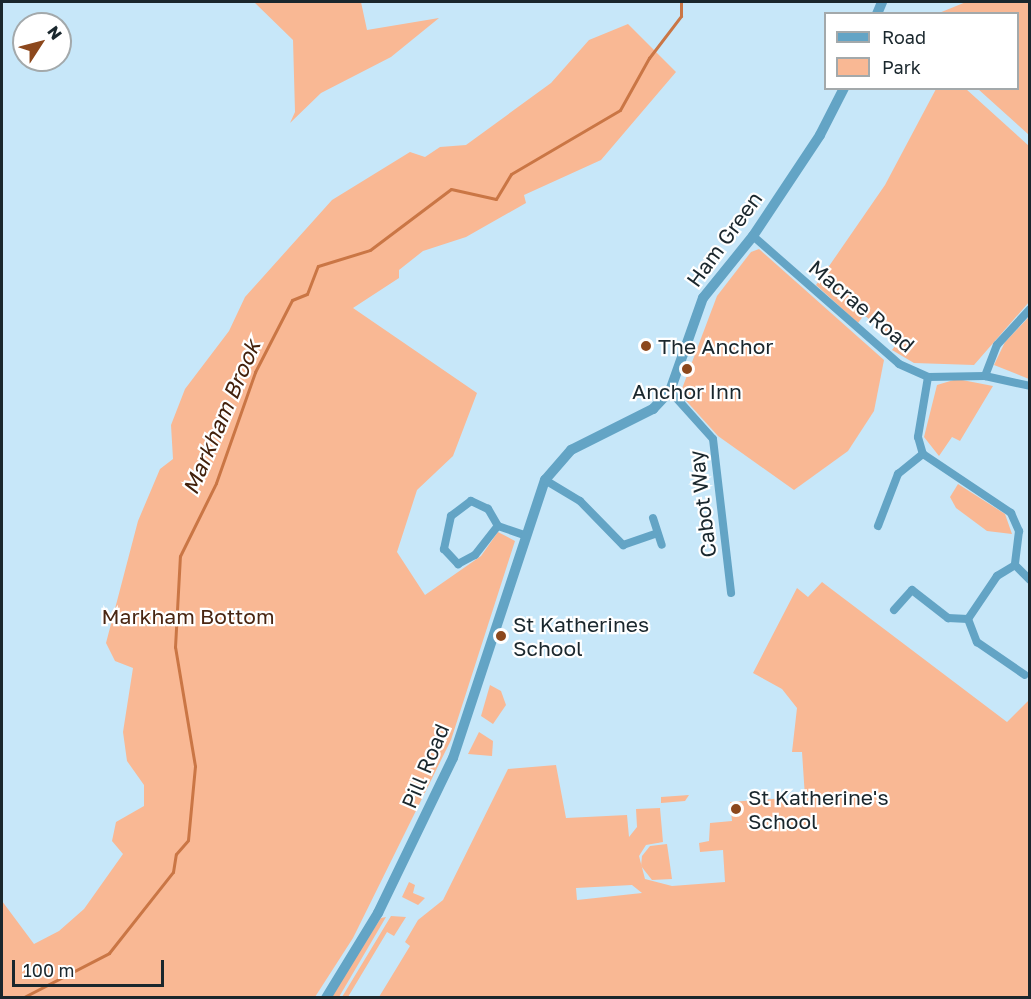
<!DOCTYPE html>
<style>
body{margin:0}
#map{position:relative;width:1031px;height:999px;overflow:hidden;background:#c7e7f9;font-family:"Golos Text",sans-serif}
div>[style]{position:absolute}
.green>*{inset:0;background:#f9b894}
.stream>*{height:3px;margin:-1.5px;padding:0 1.5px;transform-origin:1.5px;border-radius:1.5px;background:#ca7645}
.minor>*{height:8px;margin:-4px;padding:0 4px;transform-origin:4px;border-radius:4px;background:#63a4c5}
.tertiary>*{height:10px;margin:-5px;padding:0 5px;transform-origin:5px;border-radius:5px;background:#63a4c5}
.dots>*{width:16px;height:16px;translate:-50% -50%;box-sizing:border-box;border:3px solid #fff;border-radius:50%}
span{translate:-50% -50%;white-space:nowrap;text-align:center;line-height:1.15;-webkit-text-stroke:4.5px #fff;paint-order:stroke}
.street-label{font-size:21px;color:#1a272d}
.poi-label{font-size:21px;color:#1a272d}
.left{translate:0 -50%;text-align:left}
.park-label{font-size:21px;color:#492612}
.water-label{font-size:22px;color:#42200b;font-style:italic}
.frame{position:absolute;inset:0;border:3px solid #1a272d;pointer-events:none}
.legend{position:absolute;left:824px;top:12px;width:195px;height:78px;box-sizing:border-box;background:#fff;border:2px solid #a3a9ab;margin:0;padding:8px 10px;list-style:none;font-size:18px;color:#1a272d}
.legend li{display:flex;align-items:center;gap:12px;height:30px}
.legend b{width:30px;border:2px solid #a3a9ab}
.north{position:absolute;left:12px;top:12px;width:60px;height:60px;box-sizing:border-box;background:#fff;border:2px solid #a3a9ab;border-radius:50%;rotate:54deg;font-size:16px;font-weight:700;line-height:24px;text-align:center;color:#1a272d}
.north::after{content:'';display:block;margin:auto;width:21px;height:27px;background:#8c481d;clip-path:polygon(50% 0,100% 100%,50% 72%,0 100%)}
.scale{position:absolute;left:12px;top:960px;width:152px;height:27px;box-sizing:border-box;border:3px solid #1a272d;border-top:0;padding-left:8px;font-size:18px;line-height:21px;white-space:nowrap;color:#1a272d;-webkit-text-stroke:4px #fff;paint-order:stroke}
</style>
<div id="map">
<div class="green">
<i style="clip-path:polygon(254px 2px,361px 2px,367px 30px,439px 18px,391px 57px,321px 93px,290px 123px,295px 112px,293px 40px)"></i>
<i style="clip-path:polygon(966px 2px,1029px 2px,1029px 135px,978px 89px,1018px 88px,1018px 14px,939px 13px)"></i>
<i style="clip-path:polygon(628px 24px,676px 72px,601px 160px,524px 195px,526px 203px,466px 237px,423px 251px,399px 270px,399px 278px,353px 308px,477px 393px,453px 456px,417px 490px,397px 552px,425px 595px,481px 556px,498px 532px,515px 541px,451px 740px,353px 938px,315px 997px,2px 997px,2px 901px,34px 944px,59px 931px,84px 909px,123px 854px,112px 841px,116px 822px,144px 806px,144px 785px,127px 761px,123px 732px,133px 668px,115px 661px,106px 643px,138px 521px,160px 469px,173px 459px,171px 425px,185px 389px,229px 331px,245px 297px,332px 200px,410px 152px,425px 157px,440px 147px,466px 145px,551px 83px,589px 40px)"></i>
<i style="clip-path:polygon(936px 89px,966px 89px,1029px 146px,1029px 302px,974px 365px,914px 363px,892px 350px,898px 342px,864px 315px,858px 323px,816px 285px,885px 185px)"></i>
<i style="clip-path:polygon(759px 249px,884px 360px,874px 411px,848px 451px,794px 490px,718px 436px,680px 394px,717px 296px,751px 252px)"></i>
<i style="clip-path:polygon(1029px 317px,1029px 379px,994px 365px,1005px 342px)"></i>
<i style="clip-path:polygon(957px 379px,993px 386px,960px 441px,952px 437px,939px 456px,924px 437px,937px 385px)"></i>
<i style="clip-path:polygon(958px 484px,1005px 514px,1012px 534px,987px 531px,956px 508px,950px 497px)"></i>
<i style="clip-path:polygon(evenodd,822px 582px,1007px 722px,1029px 700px,1029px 997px,379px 997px,410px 946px,405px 942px,418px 920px,443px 900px,508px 769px,556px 765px,566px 818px,627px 815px,629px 837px,637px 827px,636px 809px,660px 808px,663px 842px,646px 845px,639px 856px,645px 879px,672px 886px,725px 882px,723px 850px,700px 852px,699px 843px,709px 841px,710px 823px,732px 821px,730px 802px,787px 798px,788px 806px,805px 797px,802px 752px,792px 752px,797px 708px,782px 689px,753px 673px,797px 588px,808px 597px,822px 582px,632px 885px,642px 893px,577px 900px,576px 888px,632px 885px)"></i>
<i style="clip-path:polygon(490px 685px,501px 691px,506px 705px,493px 724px,481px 716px)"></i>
<i style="clip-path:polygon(479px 732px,493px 741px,492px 756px,468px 754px)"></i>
<i style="clip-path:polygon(689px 795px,685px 801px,661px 803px,661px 797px)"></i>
<i style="clip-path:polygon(667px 844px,672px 879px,652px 880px,641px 866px,642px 856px,650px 846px)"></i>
<i style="clip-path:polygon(409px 882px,415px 885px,413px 893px,425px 898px,418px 905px,402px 897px)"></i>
<i style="clip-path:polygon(391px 916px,406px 917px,394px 936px,387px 932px,348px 997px,342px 997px)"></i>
<i style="clip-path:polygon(386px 917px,339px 997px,328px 998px,381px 918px)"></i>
</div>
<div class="stream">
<i style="left:7px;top:998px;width:11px"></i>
<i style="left:22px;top:998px;width:98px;rotate:-27.3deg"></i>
<i style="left:109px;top:953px;width:103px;rotate:-51.7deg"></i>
<i style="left:173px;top:872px;width:18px;rotate:-81deg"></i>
<i style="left:176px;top:854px;width:18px;rotate:-49deg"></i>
<i style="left:188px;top:840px;width:74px;rotate:-84.6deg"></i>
<i style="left:195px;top:766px;width:121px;rotate:-99.5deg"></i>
<i style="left:175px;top:647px;width:91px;rotate:-86.9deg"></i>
<i style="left:180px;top:556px;width:81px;rotate:-63.7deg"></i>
<i style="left:216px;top:483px;width:118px;rotate:-70.6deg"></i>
<i style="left:255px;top:372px;width:81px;rotate:-62.8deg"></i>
<i style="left:292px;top:300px;width:16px;rotate:-22deg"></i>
<i style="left:307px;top:294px;width:30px;rotate:-69deg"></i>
<i style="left:318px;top:266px;width:54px;rotate:-17.1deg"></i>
<i style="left:370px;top:250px;width:101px;rotate:-37deg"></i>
<i style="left:451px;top:189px;width:46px;rotate:12.5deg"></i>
<i style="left:496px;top:199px;width:29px;rotate:-59deg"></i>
<i style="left:511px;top:174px;width:126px;rotate:-30.4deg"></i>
<i style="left:620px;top:110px;width:60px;rotate:-60.9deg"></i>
<i style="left:649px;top:58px;width:53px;rotate:-52.7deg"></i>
<i style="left:681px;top:16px;width:14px;rotate:-90deg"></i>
</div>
<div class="minor">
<i style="left:753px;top:236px;width:194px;rotate:41.2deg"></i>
<i style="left:899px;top:364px;width:32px;rotate:24deg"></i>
<i style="left:928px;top:377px;width:57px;rotate:-1deg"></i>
<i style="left:985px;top:376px;width:46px;rotate:12.5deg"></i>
<i style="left:985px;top:376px;width:33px;rotate:-69deg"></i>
<i style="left:997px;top:345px;width:49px;rotate:-47.5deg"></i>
<i style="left:928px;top:377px;width:61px;rotate:99.5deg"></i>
<i style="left:918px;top:437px;width:18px;rotate:74deg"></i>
<i style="left:923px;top:454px;width:106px;rotate:33.8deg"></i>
<i style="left:1011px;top:513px;width:20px;rotate:66deg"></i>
<i style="left:1019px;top:531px;width:34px;rotate:97deg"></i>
<i style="left:1015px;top:565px;width:21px;rotate:45deg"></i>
<i style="left:670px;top:391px;width:64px;rotate:48.1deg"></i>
<i style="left:713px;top:439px;width:155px;rotate:83.3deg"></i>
<i style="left:545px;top:480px;width:41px;rotate:31deg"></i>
<i style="left:580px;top:501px;width:62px;rotate:45.7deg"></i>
<i style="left:623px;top:545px;width:36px;rotate:-19deg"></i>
<i style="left:653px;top:518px;width:28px;rotate:72deg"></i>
<i style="left:498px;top:526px;width:20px;rotate:-120deg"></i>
<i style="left:488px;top:509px;width:19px;rotate:-155deg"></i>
<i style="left:471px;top:501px;width:25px;rotate:143deg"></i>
<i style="left:451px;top:516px;width:34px;rotate:102deg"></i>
<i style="left:444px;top:549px;width:21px;rotate:47deg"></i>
<i style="left:458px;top:564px;width:19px;rotate:-28deg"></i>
<i style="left:475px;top:555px;width:37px;rotate:-52deg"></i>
<i style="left:498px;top:526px;width:28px;rotate:19deg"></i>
<i style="left:878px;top:526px;width:56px;rotate:-69deg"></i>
<i style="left:898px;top:474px;width:32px;rotate:-39deg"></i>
<i style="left:894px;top:610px;width:27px;rotate:-48deg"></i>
<i style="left:912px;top:590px;width:46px;rotate:37.9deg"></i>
<i style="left:948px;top:618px;width:20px;rotate:3deg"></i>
<i style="left:968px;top:619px;width:52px;rotate:-56deg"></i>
<i style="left:997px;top:576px;width:21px;rotate:-31deg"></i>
<i style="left:968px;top:619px;width:25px;rotate:69deg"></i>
<i style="left:977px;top:642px;width:58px;rotate:34.5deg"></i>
</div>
<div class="tertiary">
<i style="left:877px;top:14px;width:13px;rotate:-67deg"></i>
<i style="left:326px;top:998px;width:100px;rotate:-58.5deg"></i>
<i style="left:378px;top:913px;width:172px;rotate:-64.2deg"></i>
<i style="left:453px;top:758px;width:293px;rotate:-71.7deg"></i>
<i style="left:545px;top:480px;width:40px;rotate:-49deg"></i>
<i style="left:571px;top:450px;width:92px;rotate:-26.6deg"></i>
<i style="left:653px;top:409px;width:25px;rotate:-47deg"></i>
<i style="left:670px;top:391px;width:99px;rotate:-70.5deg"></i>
<i style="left:703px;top:298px;width:80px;rotate:-51.1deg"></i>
<i style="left:753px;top:236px;width:121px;rotate:-56.4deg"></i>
<i style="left:820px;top:135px;width:53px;rotate:-62.9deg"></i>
</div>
<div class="dots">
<i style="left:646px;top:346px;background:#8c481d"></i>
<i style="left:687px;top:369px;background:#8c481d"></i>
<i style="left:501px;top:636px;background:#8c481d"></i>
<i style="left:736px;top:809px;background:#8c481d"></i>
</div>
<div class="street-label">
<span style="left:724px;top:239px;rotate:-54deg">Ham Green</span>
<span style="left:862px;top:306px;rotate:40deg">Macrae Road</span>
<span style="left:702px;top:504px;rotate:-97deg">Cabot Way</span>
<span style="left:425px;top:766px;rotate:-67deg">Pill Road</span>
</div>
<div class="poi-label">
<span class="left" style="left:658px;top:346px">The Anchor</span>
<span style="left:687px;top:391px">Anchor Inn</span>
<span class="left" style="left:513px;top:636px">St Katherines<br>School</span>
<span class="left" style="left:748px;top:809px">St Katherine's<br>School</span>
</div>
<div class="park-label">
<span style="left:188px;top:616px">Markham Bottom</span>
</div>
<div class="water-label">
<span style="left:221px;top:417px;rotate:-67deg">Markham Brook</span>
</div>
<div class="frame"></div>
<ul class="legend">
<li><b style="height:8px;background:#63a4c5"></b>Road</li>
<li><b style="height:16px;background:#f9b894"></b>Park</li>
</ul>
<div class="north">N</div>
<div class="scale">100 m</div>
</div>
